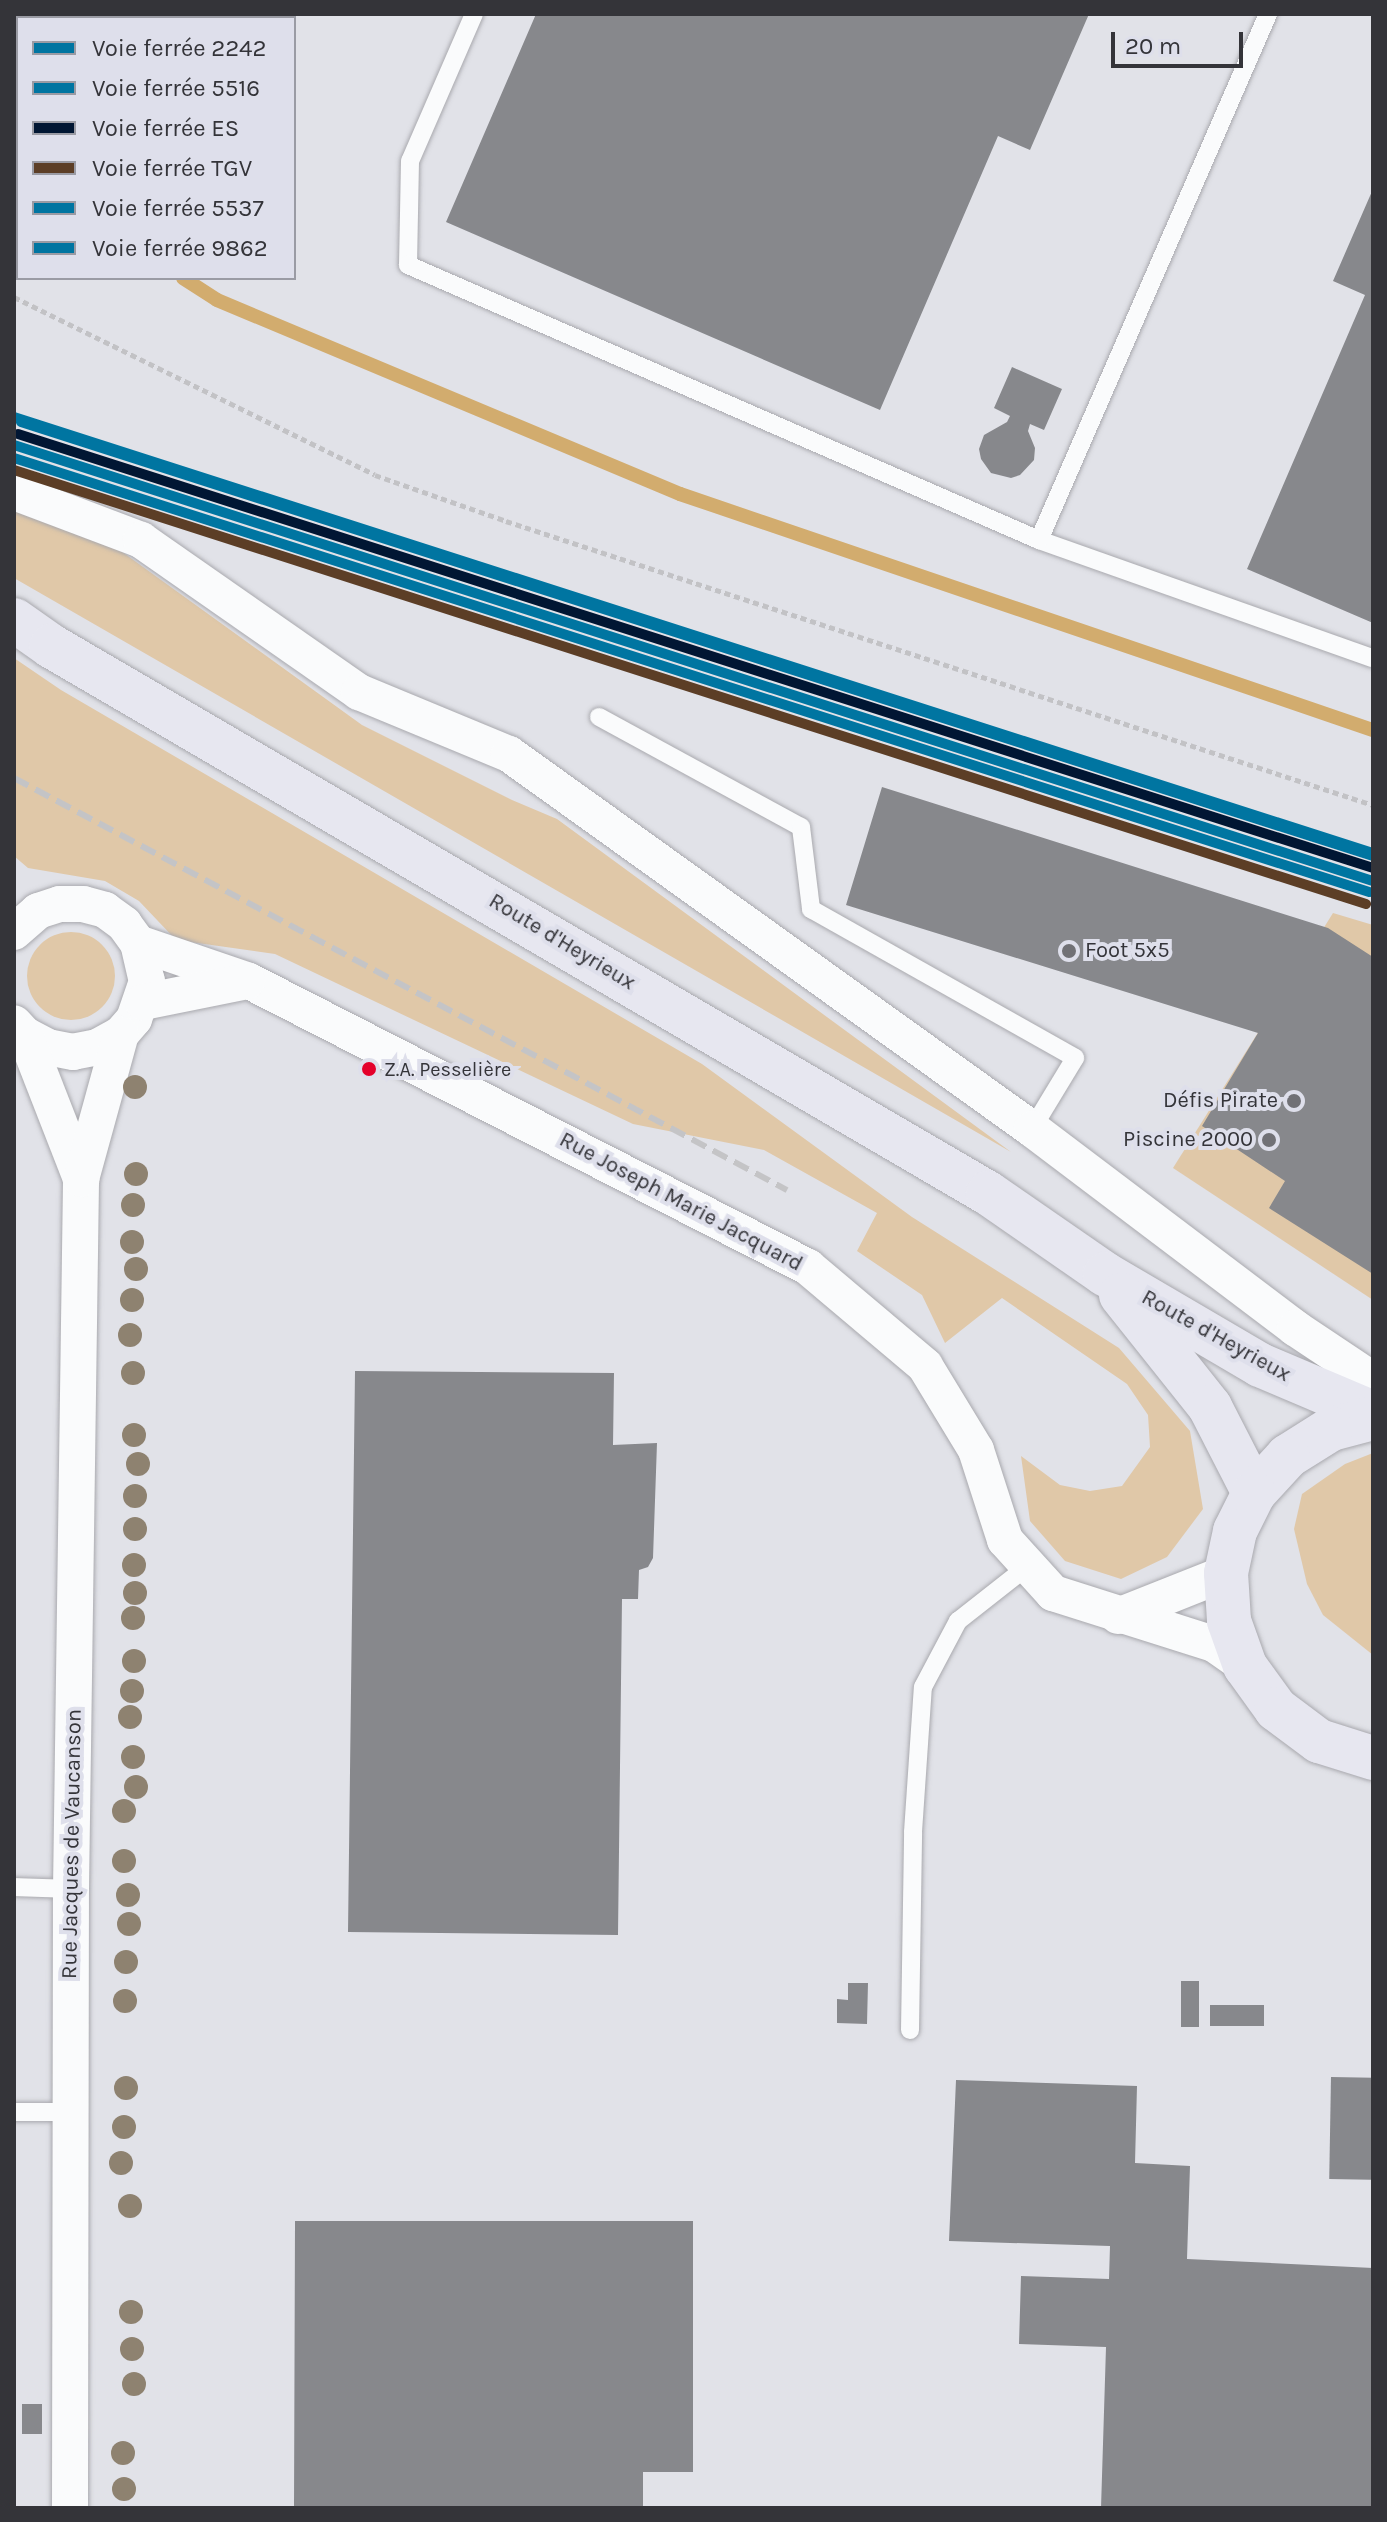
<!DOCTYPE html>
<meta charset="utf-8">
<style>
body{margin:0}
#map{position:relative;width:1387px;height:2522px;overflow:hidden;background:#e1e2e8;font-family:Karla,sans-serif}
div>[style]{position:absolute}
.green>*{inset:0;background:#e0c8a8}
.round{border-radius:50%}
.stream>*{height:14px;margin:-7px;padding:0 7px;transform-origin:7px;border-radius:7px;background:#d2ac6e}
.building>*{inset:0;background:#87888c;transform-origin:0 0}
.path>*{height:5px;margin-top:-2.5px;transform-origin:0;background:repeating-linear-gradient(90deg,#c2c2c5 0 6px,transparent 0 10px)}
.roads{filter:drop-shadow(0 0 2px #a9a9ae) drop-shadow(0 0 2px #a9a9ae)}
.lane>*{height:18px;margin:-9px;padding:0 9px;transform-origin:9px;border-radius:9px;background:#fafbfc}
.street>*{height:36px;margin:-18px;padding:0 18px;transform-origin:18px;border-radius:18px;background:#fafbfc}
.primary>*{height:44px;margin:-22px;padding:0 22px;transform-origin:22px;border-radius:22px;background:#e7e7f0}
.rail>*{height:6px;margin-top:-3px;transform-origin:0;background:repeating-linear-gradient(90deg,#c4c4c6 0 16px,transparent 0 24px)}
.rail-1>*{height:10px;margin:-5px;padding:0 5px;transform-origin:5px;border-radius:5px;background:#0075a1}
.rail-2>*{height:10px;margin:-5px;padding:0 5px;transform-origin:5px;border-radius:5px;background:#0075a1}
.rail-3>*{height:10px;margin:-5px;padding:0 5px;transform-origin:5px;border-radius:5px;background:#011633}
.rail-4>*{height:10px;margin:-5px;padding:0 5px;transform-origin:5px;border-radius:5px;background:#5c3e26}
.rail-5>*{height:10px;margin:-5px;padding:0 5px;transform-origin:5px;border-radius:5px;background:#0075a1}
.rail-6>*{height:10px;margin:-5px;padding:0 5px;transform-origin:5px;border-radius:5px;background:#0075a1}
.trees>*{width:24px;height:24px;margin:-12px;border-radius:50%;background:#8e8270}
.dots>*{width:22px;height:22px;translate:-50% -50%;box-sizing:border-box;border:4px solid #dedfeb;border-radius:50%}
span{translate:-50% -50%;white-space:nowrap;text-align:center;line-height:1.15;-webkit-text-stroke:8px #dedfeb;paint-order:stroke}
.bus-label{font-size:20px;color:#343439}
.left{translate:0 -50%;text-align:left}
.street-label{font-size:22px;color:#343439}
.poi-label{font-size:22px;color:#343439}
.right{translate:-100% -50%;text-align:right}
.frame{position:absolute;inset:0;border:16px solid #343439;pointer-events:none}
.legend{position:absolute;left:16px;top:16px;width:280px;height:264px;box-sizing:border-box;background:#dedfeb;border:2px solid #9a9ba4;margin:0;padding:10px 14px;list-style:none;font-size:24px;color:#343439}
.legend li{display:flex;align-items:center;gap:16px;height:40px}
.legend b{width:40px;border:2px solid #9a9ba4}
.scale{position:absolute;left:1111px;top:32px;width:132px;height:36px;box-sizing:border-box;border:4px solid #343439;border-top:0;padding-left:10px;font-size:24px;line-height:28px;white-space:nowrap;color:#343439;-webkit-text-stroke:6px #dedfeb;paint-order:stroke}
</style>
<div id="map">
<div class="green">
<i style="clip-path:polygon(14px 508px,96px 533px,362px 725px,512px 800px,557px 819px,1011px 1152px,14px 578px)"></i>
<i style="clip-path:polygon(14px 658px,61px 690px,702px 1064px,912px 1217px,1119px 1348px,1190px 1431px,1203px 1509px,1167px 1557px,1121px 1579px,1065px 1561px,1030px 1521px,1021px 1456px,1060px 1485px,1090px 1491px,1122px 1486px,1150px 1447px,1148px 1415px,1127px 1384px,1002px 1298px,945px 1343px,922px 1295px,857px 1251px,877px 1213px,764px 1150px,633px 1124px,275px 954px,176px 940px,139px 901px,105px 881px,28px 868px,14px 856px)"></i>
<i style="clip-path:polygon(1333px 913px,1373px 925px,1373px 1300px,1173px 1168px)"></i>
<i class="round" style="left:27px;top:932px;width:88px;height:88px"></i>
<i style="clip-path:polygon(1373px 1453px,1373px 1655px,1323px 1615px,1307px 1584px,1294px 1529px,1302px 1494px,1345px 1464px)"></i>
</div>
<div class="stream">
<i style="left:14px;top:164px;width:5px;rotate:37deg"></i>
<i style="left:183px;top:278px;width:40px;rotate:32.9deg"></i>
<i style="left:217px;top:300px;width:502px;rotate:22.73deg"></i>
<i style="left:680px;top:494px;width:732px;rotate:18.81deg"></i>
</div>
<div class="building">
<i style="clip-path:polygon(536px 14px,1089px 14px,1030px 150px,998px 136px,880px 410px,446px 222px)"></i>
<i style="clip-path:polygon(1373px 189px,1373px 623px,1247px 569px,1365px 295px,1333px 281px)"></i>
<i style="clip-path:polygon(1012px 367px,1062px 389px,1044px 430px,1030px 424px,1028px 431px,1035px 448px,1034px 460px,1020px 475px,1011px 478px,991px 473px,981px 459px,979px 449px,984px 435px,1007px 422px,1010px 416px,994px 408px)"></i>
<i style="clip-path:polygon(882px 787px,1328px 928px,1373px 957px,1373px 1274px,1269px 1208px,1285px 1181px,1202px 1126px,1258px 1033px,846px 905px)"></i>
<i style="clip-path:polygon(355px 1371px,614px 1373px,613px 1445px,657px 1443px,653px 1558px,648px 1567px,639px 1570px,638px 1599px,622px 1599px,618px 1935px,348px 1932px)"></i>
<i style="left:1181px;top:1981px;width:18px;height:46px"></i>
<i style="clip-path:polygon(848px 1983px,868px 1983px,867px 2024px,837px 2023px,837px 1999px,848px 2000px)"></i>
<i style="left:1210px;top:2005px;width:54px;height:21px"></i>
<i style="left:1331px;top:2077px;width:42px;height:102px;rotate:1deg"></i>
<i style="clip-path:polygon(956px 2080px,1137px 2086px,1135px 2163px,1190px 2166px,1187px 2259px,1373px 2268px,1373px 2508px,1101px 2508px,1106px 2347px,1019px 2344px,1021px 2276px,1109px 2279px,1110px 2246px,949px 2241px)"></i>
<i style="clip-path:polygon(295px 2221px,693px 2221px,693px 2472px,643px 2472px,643px 2508px,294px 2508px)"></i>
<i style="left:22px;top:2404px;width:20px;height:30px"></i>
</div>
<div class="path">
<i style="left:14px;top:297px;width:402px;rotate:26.2deg"></i>
<i style="left:375px;top:475px;width:139px;rotate:19.3deg"></i>
<i style="left:506px;top:521px;width:912px;rotate:18.14deg"></i>
</div>
<div class="roads">
<div class="lane">
<i style="left:474px;top:14px;width:160px;rotate:113.5deg"></i>
<i style="left:410px;top:161px;width:104px;rotate:91.1deg"></i>
<i style="left:408px;top:265px;width:688px;rotate:23.55deg"></i>
<i style="left:1039px;top:540px;width:354px;rotate:19.5deg"></i>
<i style="left:1039px;top:540px;width:574px;rotate:-66.47deg"></i>
<i style="left:599px;top:717px;width:230px;rotate:28.6deg"></i>
<i style="left:801px;top:827px;width:83px;rotate:83deg"></i>
<i style="left:811px;top:909px;width:303px;rotate:29.4deg"></i>
<i style="left:1075px;top:1058px;width:83px;rotate:121.2deg"></i>
<i style="left:14px;top:1887px;width:57px;rotate:2deg"></i>
<i style="left:910px;top:2030px;width:198px;rotate:-89.1deg"></i>
<i style="left:913px;top:1832px;width:145px;rotate:-86.1deg"></i>
<i style="left:923px;top:1687px;width:75px;rotate:-62.1deg"></i>
<i style="left:958px;top:1621px;width:89px;rotate:-38.2deg"></i>
<i style="left:14px;top:2112px;width:57px"></i>
</div>
<div class="street">
<i style="left:14px;top:492px;width:136px;rotate:20.7deg"></i>
<i style="left:141px;top:540px;width:266px;rotate:34.9deg"></i>
<i style="left:359px;top:692px;width:162px;rotate:22.5deg"></i>
<i style="left:509px;top:754px;width:644px;rotate:35.64deg"></i>
<i style="left:1032px;top:1129px;width:330px;rotate:37.1deg"></i>
<i style="left:1295px;top:1328px;width:94px;rotate:33.7deg"></i>
<i style="left:14px;top:932px;width:32px;rotate:-41deg"></i>
<i style="left:38px;top:911px;width:23px;rotate:-18deg"></i>
<i style="left:60px;top:904px;width:23px"></i>
<i style="left:83px;top:904px;width:23px;rotate:15deg"></i>
<i style="left:105px;top:910px;width:24px;rotate:36deg"></i>
<i style="left:124px;top:924px;width:24px;rotate:54deg"></i>
<i style="left:138px;top:943px;width:39px;rotate:77deg"></i>
<i style="left:147px;top:981px;width:40px;rotate:108.9deg"></i>
<i style="left:134px;top:1019px;width:20px;rotate:131deg"></i>
<i style="left:121px;top:1034px;width:26px;rotate:151deg"></i>
<i style="left:98px;top:1047px;width:25px;rotate:169deg"></i>
<i style="left:73px;top:1052px;width:25px;rotate:-169deg"></i>
<i style="left:48px;top:1047px;width:26px;rotate:-152deg"></i>
<i style="left:25px;top:1035px;width:16px;rotate:-133deg"></i>
<i style="left:138px;top:943px;width:117px;rotate:18.9deg"></i>
<i style="left:249px;top:981px;width:628px;rotate:27.1deg"></i>
<i style="left:808px;top:1267px;width:153px;rotate:40.2deg"></i>
<i style="left:925px;top:1366px;width:98px;rotate:58.7deg"></i>
<i style="left:976px;top:1450px;width:95px;rotate:72.1deg"></i>
<i style="left:1005px;top:1540px;width:72px;rotate:47.8deg"></i>
<i style="left:1053px;top:1593px;width:169px;rotate:17.6deg"></i>
<i style="left:1214px;top:1644px;width:38px;rotate:35deg"></i>
<i style="left:143px;top:1002px;width:106px;rotate:-11.4deg"></i>
<i style="left:25px;top:1035px;width:155px;rotate:68.7deg"></i>
<i style="left:1118px;top:1616px;width:116px;rotate:-21.7deg"></i>
<i style="left:70px;top:2508px;width:619px;rotate:-89.91deg"></i>
<i style="left:71px;top:1889px;width:710px;rotate:-89.19deg"></i>
<i style="left:81px;top:1179px;width:150px;rotate:-74.6deg"></i>
</div>
<div class="primary">
<i style="left:14px;top:620px;width:45px;rotate:35.1deg"></i>
<i style="left:51px;top:646px;width:1085px;rotate:30.28deg"></i>
<i style="left:988px;top:1193px;width:142px;rotate:34.7deg"></i>
<i style="left:1105px;top:1274px;width:180px;rotate:30.4deg"></i>
<i style="left:1260px;top:1365px;width:123px;rotate:23deg"></i>
<i style="left:1121px;top:1295px;width:143px;rotate:51.5deg"></i>
<i style="left:1210px;top:1407px;width:97px;rotate:62.9deg"></i>
<i style="left:1373px;top:1418px;width:43px;rotate:165.3deg"></i>
<i style="left:1331px;top:1429px;width:51px;rotate:147.9deg"></i>
<i style="left:1288px;top:1456px;width:50px;rotate:132.6deg"></i>
<i style="left:1254px;top:1493px;width:42px;rotate:116.6deg"></i>
<i style="left:1235px;top:1531px;width:43px;rotate:102.1deg"></i>
<i style="left:1226px;top:1573px;width:48px;rotate:86.4deg"></i>
<i style="left:1229px;top:1621px;width:48px;rotate:70.4deg"></i>
<i style="left:1245px;top:1666px;width:53px;rotate:54.2deg"></i>
<i style="left:1276px;top:1709px;width:54px;rotate:36.7deg"></i>
<i style="left:1319px;top:1741px;width:57px;rotate:17.5deg"></i>
</div>
</div>
<div class="rail">
<i style="left:14px;top:778px;width:876px;rotate:28.06deg"></i>
</div>
<div class="rail-1">
<i style="left:14px;top:445px;width:1427px;rotate:17.79deg"></i>
</div>
<div class="rail-2">
<i style="left:14px;top:458px;width:1423px;rotate:17.76deg"></i>
</div>
<div class="rail-3">
<i style="left:18px;top:434px;width:1423px;rotate:17.76deg"></i>
</div>
<div class="rail-4">
<i style="left:14px;top:470px;width:1420px;rotate:17.8deg"></i>
</div>
<div class="rail-5">
<i style="left:14px;top:417px;width:1427px;rotate:17.79deg"></i>
</div>
<div class="rail-6">
<i style="left:21px;top:422px;width:1420px;rotate:17.8deg"></i>
</div>
<div class="trees">
<i style="left:135px;top:1087px"></i>
<i style="left:136px;top:1174px"></i>
<i style="left:133px;top:1205px"></i>
<i style="left:132px;top:1242px"></i>
<i style="left:136px;top:1269px"></i>
<i style="left:132px;top:1300px"></i>
<i style="left:130px;top:1335px"></i>
<i style="left:133px;top:1373px"></i>
<i style="left:134px;top:1435px"></i>
<i style="left:138px;top:1464px"></i>
<i style="left:135px;top:1496px"></i>
<i style="left:135px;top:1529px"></i>
<i style="left:134px;top:1565px"></i>
<i style="left:135px;top:1593px"></i>
<i style="left:133px;top:1618px"></i>
<i style="left:134px;top:1661px"></i>
<i style="left:132px;top:1691px"></i>
<i style="left:130px;top:1717px"></i>
<i style="left:133px;top:1757px"></i>
<i style="left:136px;top:1787px"></i>
<i style="left:124px;top:1811px"></i>
<i style="left:124px;top:1861px"></i>
<i style="left:128px;top:1895px"></i>
<i style="left:129px;top:1924px"></i>
<i style="left:126px;top:1962px"></i>
<i style="left:125px;top:2001px"></i>
<i style="left:126px;top:2088px"></i>
<i style="left:124px;top:2127px"></i>
<i style="left:121px;top:2163px"></i>
<i style="left:130px;top:2206px"></i>
<i style="left:131px;top:2312px"></i>
<i style="left:132px;top:2349px"></i>
<i style="left:134px;top:2384px"></i>
<i style="left:123px;top:2453px"></i>
<i style="left:124px;top:2489px"></i>
</div>
<div class="dots">
<i style="left:1069px;top:951px;background:#717176"></i>
<i style="left:369px;top:1069px;background:#e4002b"></i>
<i style="left:1294px;top:1101px;background:#717176"></i>
<i style="left:1269px;top:1140px;background:#717176"></i>
</div>
<div class="bus-label">
<span class="left" style="left:384px;top:1069px">Z.A. Pesselière</span>
</div>
<div class="street-label">
<span style="left:562px;top:942px;rotate:31deg">Route d'Heyrieux</span>
<span style="left:681px;top:1202px;rotate:28deg">Rue Joseph Marie Jacquard</span>
<span style="left:1216px;top:1336px;rotate:29deg">Route d'Heyrieux</span>
<span style="left:72px;top:1844px;rotate:-89deg">Rue Jacques de Vaucanson</span>
</div>
<div class="poi-label">
<span class="left" style="left:1085px;top:951px">Foot 5x5</span>
<span class="right" style="left:1278px;top:1101px">Défis Pirate</span>
<span class="right" style="left:1253px;top:1140px">Piscine 2000</span>
</div>
<div class="frame"></div>
<ul class="legend">
<li><b style="height:10px;background:#0075a1"></b>Voie ferrée 2242</li>
<li><b style="height:10px;background:#0075a1"></b>Voie ferrée 5516</li>
<li><b style="height:10px;background:#011633"></b>Voie ferrée ES</li>
<li><b style="height:10px;background:#5c3e26"></b>Voie ferrée TGV</li>
<li><b style="height:10px;background:#0075a1"></b>Voie ferrée 5537</li>
<li><b style="height:10px;background:#0075a1"></b>Voie ferrée 9862</li>
</ul>
<div class="scale">20 m</div>
</div>
